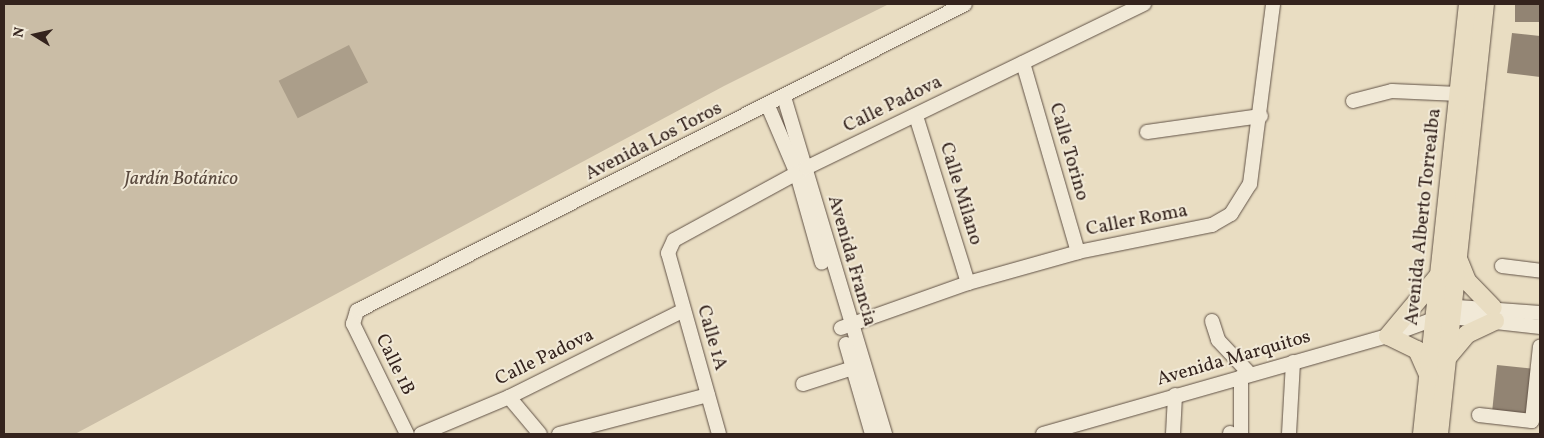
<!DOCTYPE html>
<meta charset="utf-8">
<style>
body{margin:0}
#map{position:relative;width:1544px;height:438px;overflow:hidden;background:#e9ddc2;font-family:Vollkorn,serif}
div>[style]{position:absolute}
.green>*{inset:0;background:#cabda6}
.water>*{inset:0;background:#ab9e8a;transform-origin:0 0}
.building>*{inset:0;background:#928473;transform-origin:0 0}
.roads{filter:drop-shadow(0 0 1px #615246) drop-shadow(0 0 1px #615246)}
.minor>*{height:14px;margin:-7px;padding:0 7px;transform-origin:7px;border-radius:7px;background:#f1e9d7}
.major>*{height:18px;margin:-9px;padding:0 9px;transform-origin:9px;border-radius:9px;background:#e9ddc2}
span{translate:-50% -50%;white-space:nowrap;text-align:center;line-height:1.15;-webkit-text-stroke:4px #f1e9d7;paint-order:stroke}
.street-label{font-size:19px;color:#34231d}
.park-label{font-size:19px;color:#5a4a3f;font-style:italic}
.frame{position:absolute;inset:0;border:5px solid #34231d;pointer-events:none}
.north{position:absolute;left:10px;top:10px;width:50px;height:50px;-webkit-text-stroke:4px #f1e9d7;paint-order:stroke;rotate:280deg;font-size:14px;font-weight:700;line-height:20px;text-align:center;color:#34231d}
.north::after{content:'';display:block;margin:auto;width:18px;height:22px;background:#34231d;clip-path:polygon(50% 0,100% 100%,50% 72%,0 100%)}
</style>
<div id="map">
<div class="green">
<i style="clip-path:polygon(4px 4px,889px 4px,724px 86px,75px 434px,4px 434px)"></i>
</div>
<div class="water">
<i style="left:349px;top:45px;width:42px;height:79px;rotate:63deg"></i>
</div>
<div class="building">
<i style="left:1515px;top:4px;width:25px;height:18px"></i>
<i style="clip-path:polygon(1512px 33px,1540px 36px,1540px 77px,1507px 73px)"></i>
<i style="left:1497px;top:365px;width:38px;height:49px;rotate:6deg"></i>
</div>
<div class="roads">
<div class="minor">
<i style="left:1023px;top:63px;width:197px;rotate:73.8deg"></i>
<i style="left:784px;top:97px;width:352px;rotate:73.3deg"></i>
<i style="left:1353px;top:101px;width:40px;rotate:-14.4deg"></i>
<i style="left:1392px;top:91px;width:67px;rotate:2.6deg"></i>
<i style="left:768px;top:106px;width:74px;rotate:66.9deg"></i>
<i style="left:797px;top:174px;width:92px;rotate:74.3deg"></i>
<i style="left:916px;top:116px;width:175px;rotate:72.7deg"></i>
<i style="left:1147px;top:132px;width:115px;rotate:-8deg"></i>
<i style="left:1502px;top:266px;width:38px;rotate:7deg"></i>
<i style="left:1444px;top:306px;width:96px;rotate:4.2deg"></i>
<i style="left:1212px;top:321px;width:20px;rotate:72deg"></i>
<i style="left:1218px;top:340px;width:47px;rotate:46.7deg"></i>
<i style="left:841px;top:328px;width:135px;rotate:-19.5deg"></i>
<i style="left:968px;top:283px;width:114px;rotate:-15.7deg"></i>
<i style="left:1078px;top:252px;width:137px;rotate:-11.4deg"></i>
<i style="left:1212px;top:225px;width:22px;rotate:-30deg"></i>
<i style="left:1231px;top:214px;width:36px;rotate:-58deg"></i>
<i style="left:1250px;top:184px;width:181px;rotate:-82.7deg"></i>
<i style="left:846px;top:344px;width:94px;rotate:73.9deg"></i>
<i style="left:1241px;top:377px;width:57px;rotate:90deg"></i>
<i style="left:803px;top:384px;width:52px;rotate:-17.7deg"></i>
<i style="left:509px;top:397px;width:48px;rotate:50deg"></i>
<i style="left:1479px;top:415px;width:53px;rotate:6.5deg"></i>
<i style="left:1532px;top:421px;width:75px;rotate:-83.9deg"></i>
<i style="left:407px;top:434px;width:123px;rotate:-116.1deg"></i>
<i style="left:353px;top:324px;width:14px;rotate:-73deg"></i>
<i style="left:357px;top:311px;width:681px;rotate:-26.79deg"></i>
<i style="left:421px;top:434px;width:95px;rotate:-22.8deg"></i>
<i style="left:509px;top:397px;width:195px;rotate:-26.4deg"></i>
<i style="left:559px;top:434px;width:154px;rotate:-14.7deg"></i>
<i style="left:719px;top:434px;width:188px;rotate:-105.7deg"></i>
<i style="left:668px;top:253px;width:14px;rotate:-65deg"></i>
<i style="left:674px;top:240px;width:150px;rotate:-28.6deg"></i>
<i style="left:806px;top:168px;width:376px;rotate:-25.9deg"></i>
<i style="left:1043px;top:434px;width:359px;rotate:-15.9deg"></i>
<i style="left:1388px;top:336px;width:58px;rotate:-20.3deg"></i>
<i style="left:1442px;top:316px;width:99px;rotate:6.4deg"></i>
<i style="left:1173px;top:434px;width:39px;rotate:-87deg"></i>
<i style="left:1230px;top:434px;width:1px;rotate:-90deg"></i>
<i style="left:1289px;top:434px;width:72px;rotate:-86.8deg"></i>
</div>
<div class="major">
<i style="left:1459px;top:261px;width:22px;rotate:68deg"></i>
<i style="left:1467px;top:281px;width:37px;rotate:46deg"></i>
<i style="left:1447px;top:358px;width:31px;rotate:-50deg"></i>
<i style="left:1467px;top:334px;width:31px;rotate:-25deg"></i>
<i style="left:1427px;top:372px;width:24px;rotate:-114deg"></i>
<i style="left:1417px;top:350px;width:32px;rotate:-154deg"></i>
<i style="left:1388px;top:336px;width:80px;rotate:-50.1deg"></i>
<i style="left:1422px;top:434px;width:432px;rotate:-83.9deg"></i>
<i style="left:1439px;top:434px;width:432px;rotate:-83.9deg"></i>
</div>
</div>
<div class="street-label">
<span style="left:893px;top:105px;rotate:-26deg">Calle Padova</span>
<span style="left:654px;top:142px;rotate:-27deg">Avenida Los Toros</span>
<span style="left:1068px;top:152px;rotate:74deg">Calle Torino</span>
<span style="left:960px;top:194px;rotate:73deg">Calle Milano</span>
<span style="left:1424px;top:217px;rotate:-84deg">Avenida Alberto Torrealba</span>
<span style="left:1137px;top:221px;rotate:-11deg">Caller Roma</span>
<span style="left:851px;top:261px;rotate:74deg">Avenida Francia</span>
<span style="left:711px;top:338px;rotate:74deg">Calle 1A</span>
<span style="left:545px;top:358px;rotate:-26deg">Calle Padova</span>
<span style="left:1234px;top:359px;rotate:-16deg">Avenida Marquitos</span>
<span style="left:394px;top:365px;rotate:64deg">Calle 1B</span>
</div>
<div class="park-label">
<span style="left:181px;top:180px">Jardín Botánico</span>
</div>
<div class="frame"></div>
<div class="north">N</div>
</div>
